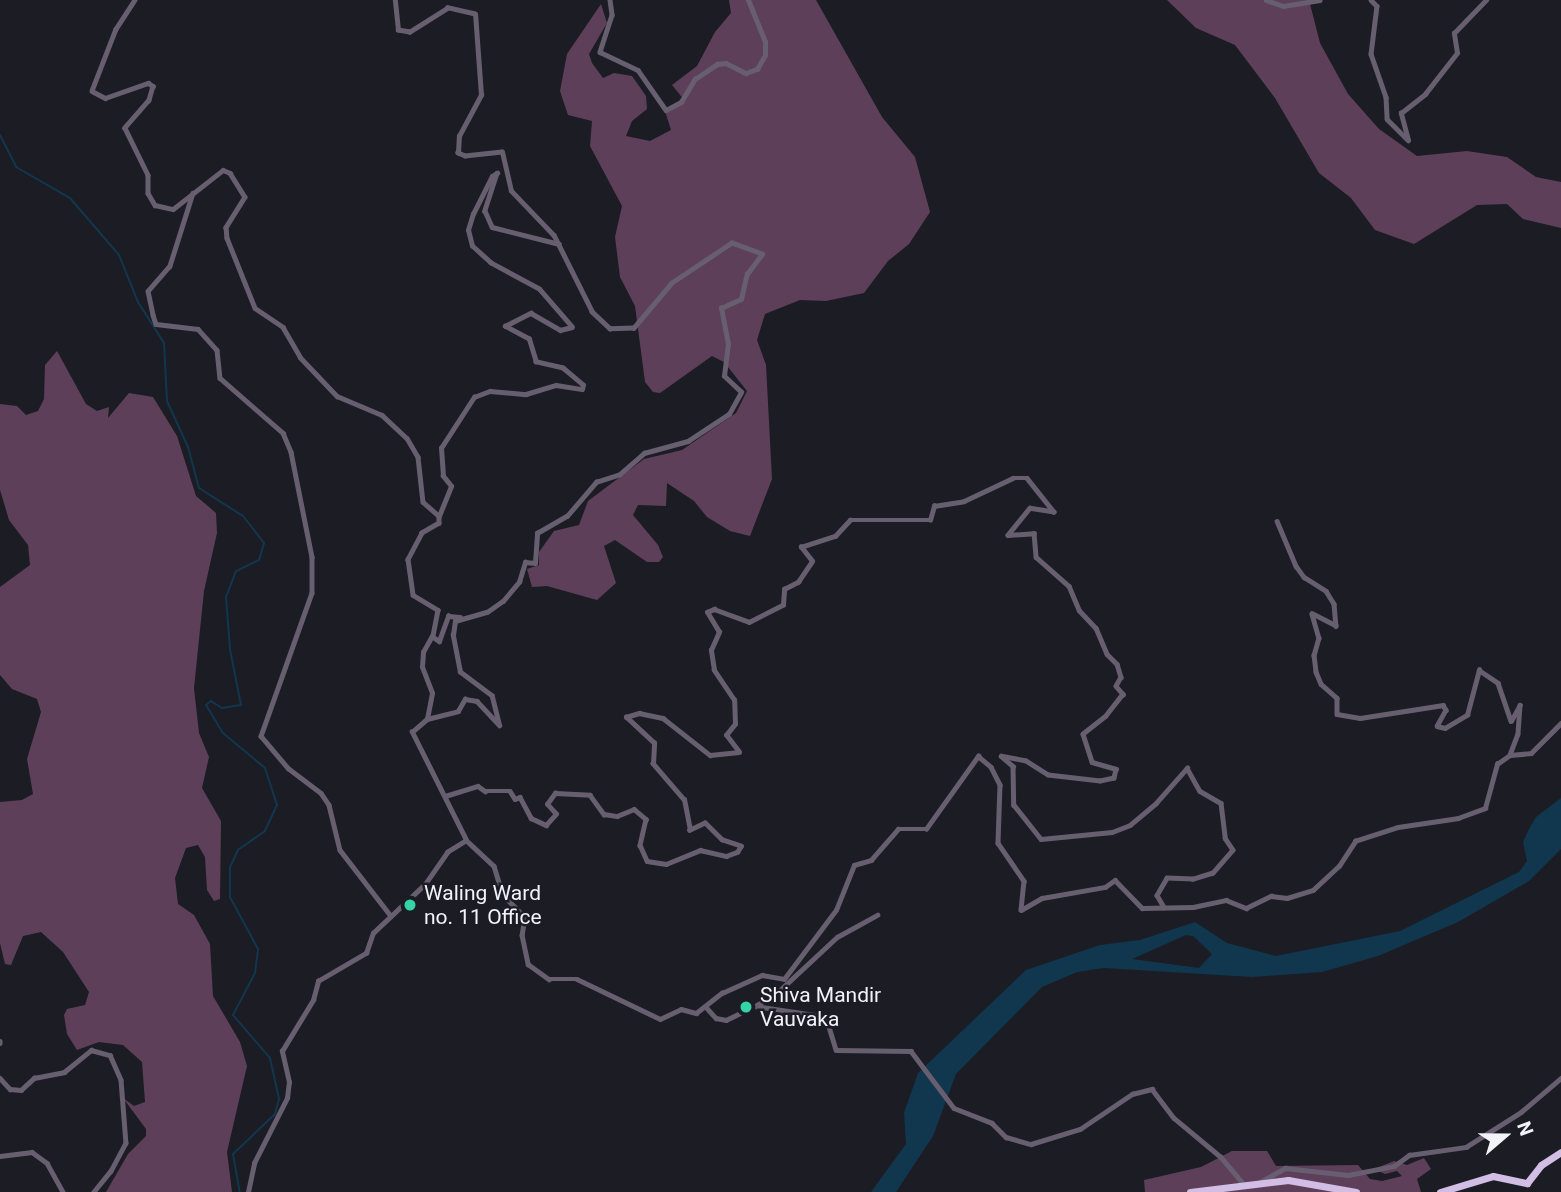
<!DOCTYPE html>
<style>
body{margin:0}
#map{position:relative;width:1561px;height:1192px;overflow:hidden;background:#1c1c25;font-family:Roboto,sans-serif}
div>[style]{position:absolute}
.forest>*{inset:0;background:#5e3f59}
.water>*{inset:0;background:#11374e}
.stream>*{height:2px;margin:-1px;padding:0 1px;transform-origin:1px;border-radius:1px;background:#11374e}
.minor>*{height:4.5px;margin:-2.25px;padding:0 2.25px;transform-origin:2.25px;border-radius:2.25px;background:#675f6f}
.highway>*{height:7px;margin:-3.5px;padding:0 3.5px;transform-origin:3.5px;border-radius:3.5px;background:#d2bde4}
.dots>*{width:19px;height:19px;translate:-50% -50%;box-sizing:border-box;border:4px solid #1c1c25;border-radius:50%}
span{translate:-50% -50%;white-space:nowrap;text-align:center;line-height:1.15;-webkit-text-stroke:5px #1c1c25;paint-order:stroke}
.poi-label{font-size:21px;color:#f2f2f9}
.left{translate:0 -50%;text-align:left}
.north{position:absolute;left:1470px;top:1101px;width:70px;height:70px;-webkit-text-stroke:5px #1c1c25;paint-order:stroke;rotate:70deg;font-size:19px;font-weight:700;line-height:28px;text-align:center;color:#f2f2f9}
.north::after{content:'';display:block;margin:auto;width:24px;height:32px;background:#f2f2f9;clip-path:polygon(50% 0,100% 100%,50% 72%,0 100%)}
</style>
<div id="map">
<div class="forest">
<i style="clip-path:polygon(729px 0,816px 0,882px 117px,915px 157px,930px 212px,909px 244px,888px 261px,864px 293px,826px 301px,800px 300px,765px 314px,757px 340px,766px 365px,772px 479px,750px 536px,730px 531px,707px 517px,694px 501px,667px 483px,666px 506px,638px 505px,633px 515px,658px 545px,663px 557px,659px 562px,647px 562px,615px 540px,604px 546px,616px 583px,597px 600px,547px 586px,532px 587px,527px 569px,539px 565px,539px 552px,554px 531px,579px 525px,588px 501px,644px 459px,682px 450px,736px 413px,747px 391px,724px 362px,712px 356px,660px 393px,653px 392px,645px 382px,635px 306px,620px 277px,615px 237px,622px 206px,590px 146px,592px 121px,568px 115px,560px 91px,567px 54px,601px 4px,607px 23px,589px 54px,592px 63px,603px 78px,614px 73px,632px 76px,646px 96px,647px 109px,632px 121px,626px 136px,650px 141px,671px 130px,666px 114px,685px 101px,672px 85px,697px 66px,715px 32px,731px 13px)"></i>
<i style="clip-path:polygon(1167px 0,1309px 0,1320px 43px,1348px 94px,1379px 129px,1417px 156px,1467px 151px,1507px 157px,1536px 177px,1561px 182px,1561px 228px,1523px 219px,1507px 204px,1477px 205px,1414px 244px,1375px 230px,1351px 198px,1319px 173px,1275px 98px,1235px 45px,1196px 28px)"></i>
<i style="clip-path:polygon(57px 351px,86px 404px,97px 411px,109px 407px,108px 418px,129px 393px,153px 397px,177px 436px,196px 496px,216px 513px,217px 533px,204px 591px,194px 688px,199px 733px,209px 757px,202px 788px,221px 821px,220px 899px,214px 901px,207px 890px,205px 857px,198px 845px,186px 848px,175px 878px,178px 904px,194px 915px,210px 944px,213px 996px,240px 1042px,247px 1066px,227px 1152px,232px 1192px,106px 1192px,128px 1154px,146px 1136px,146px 1129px,123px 1098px,134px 1106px,145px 1102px,142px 1062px,123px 1045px,99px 1042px,77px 1050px,67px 1034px,64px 1015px,67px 1009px,85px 1005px,89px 992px,63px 952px,41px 932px,23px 936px,11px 965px,5px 964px,0 943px,0 802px,22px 800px,33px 794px,27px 759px,41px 712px,37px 699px,12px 689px,0 675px,0 587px,30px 565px,28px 545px,9px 520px,0 490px,0 404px,17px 406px,26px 415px,38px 411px,44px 399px,45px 365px)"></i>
<i style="clip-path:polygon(1232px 1151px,1267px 1151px,1276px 1166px,1358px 1165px,1370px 1179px,1382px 1181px,1402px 1176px,1397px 1171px,1385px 1174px,1374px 1169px,1394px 1161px,1407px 1165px,1424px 1158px,1431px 1169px,1417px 1179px,1421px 1192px,1145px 1192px,1144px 1180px,1201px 1167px)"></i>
</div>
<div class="water">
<i style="clip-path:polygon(evenodd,1561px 798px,1561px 849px,1529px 881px,1458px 922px,1378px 956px,1322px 972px,1252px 977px,1104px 968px,1077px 972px,1042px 987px,956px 1074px,933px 1136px,896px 1192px,871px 1192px,906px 1144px,904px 1113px,918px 1073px,1026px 970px,1100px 945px,1140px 940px,1195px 922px,1227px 943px,1276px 956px,1400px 931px,1519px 872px,1527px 861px,1523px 842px,1529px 829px,1536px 817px,1561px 798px,1186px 935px,1193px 936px,1212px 954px,1199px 968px,1132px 959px,1186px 935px)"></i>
</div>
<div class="stream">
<i style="left:0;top:135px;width:36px;rotate:63deg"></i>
<i style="left:16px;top:167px;width:62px;rotate:29.9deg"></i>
<i style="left:70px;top:198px;width:75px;rotate:49.3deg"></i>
<i style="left:119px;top:255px;width:51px;rotate:68deg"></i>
<i style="left:138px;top:302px;width:49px;rotate:57.6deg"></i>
<i style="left:164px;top:343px;width:58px;rotate:87deg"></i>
<i style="left:167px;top:401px;width:51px;rotate:65.5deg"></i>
<i style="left:188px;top:447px;width:42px;rotate:75deg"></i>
<i style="left:199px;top:488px;width:52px;rotate:32.5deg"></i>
<i style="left:243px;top:516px;width:34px;rotate:52deg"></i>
<i style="left:264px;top:543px;width:18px;rotate:106deg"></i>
<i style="left:259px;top:560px;width:25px;rotate:154deg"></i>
<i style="left:236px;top:571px;width:28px;rotate:111deg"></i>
<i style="left:226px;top:597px;width:52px;rotate:85.6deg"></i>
<i style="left:230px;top:649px;width:57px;rotate:78.9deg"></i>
<i style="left:241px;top:705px;width:19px;rotate:171deg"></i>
<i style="left:222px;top:708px;width:13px;rotate:-148deg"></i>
<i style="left:211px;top:701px;width:6px;rotate:141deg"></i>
<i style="left:206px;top:705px;width:33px;rotate:59deg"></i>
<i style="left:223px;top:733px;width:55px;rotate:39.8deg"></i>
<i style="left:265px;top:768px;width:39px;rotate:72deg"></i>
<i style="left:277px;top:805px;width:29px;rotate:115deg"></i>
<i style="left:265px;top:831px;width:33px;rotate:145deg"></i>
<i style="left:238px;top:850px;width:19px;rotate:115deg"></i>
<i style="left:230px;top:867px;width:30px;rotate:90deg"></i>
<i style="left:230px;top:897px;width:59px;rotate:61.7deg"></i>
<i style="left:258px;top:949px;width:24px;rotate:97deg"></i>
<i style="left:255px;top:973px;width:47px;rotate:117.6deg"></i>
<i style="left:233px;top:1015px;width:57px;rotate:49.3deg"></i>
<i style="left:270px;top:1058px;width:42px;rotate:77.6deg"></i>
<i style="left:279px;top:1099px;width:16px;rotate:105deg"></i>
<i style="left:275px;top:1114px;width:58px;rotate:136.4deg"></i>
<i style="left:233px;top:1154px;width:39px;rotate:80deg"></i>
</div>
<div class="minor">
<i style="left:135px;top:0;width:35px;rotate:123deg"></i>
<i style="left:116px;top:29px;width:66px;rotate:111.2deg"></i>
<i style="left:92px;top:91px;width:15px;rotate:28deg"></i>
<i style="left:105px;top:98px;width:46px;rotate:-19.2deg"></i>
<i style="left:148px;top:83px;width:6px;rotate:31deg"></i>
<i style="left:153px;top:86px;width:15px;rotate:106deg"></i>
<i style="left:149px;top:100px;width:37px;rotate:131deg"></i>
<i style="left:125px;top:128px;width:52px;rotate:63.9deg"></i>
<i style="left:148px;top:175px;width:18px;rotate:90deg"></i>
<i style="left:148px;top:193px;width:14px;rotate:60deg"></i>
<i style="left:155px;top:205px;width:18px;rotate:13deg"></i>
<i style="left:173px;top:209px;width:63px;rotate:-38deg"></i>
<i style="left:223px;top:170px;width:8px;rotate:23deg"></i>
<i style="left:230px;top:173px;width:28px;rotate:58deg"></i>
<i style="left:245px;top:197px;width:36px;rotate:122deg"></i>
<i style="left:226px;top:227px;width:11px;rotate:85deg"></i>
<i style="left:227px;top:238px;width:75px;rotate:68.2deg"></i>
<i style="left:255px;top:308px;width:34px;rotate:34deg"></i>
<i style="left:283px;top:327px;width:34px;rotate:60deg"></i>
<i style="left:300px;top:357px;width:54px;rotate:46.5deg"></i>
<i style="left:337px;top:396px;width:49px;rotate:22.9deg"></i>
<i style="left:382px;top:415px;width:34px;rotate:43deg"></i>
<i style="left:407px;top:438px;width:22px;rotate:60deg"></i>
<i style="left:418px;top:457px;width:45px;rotate:83.7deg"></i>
<i style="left:423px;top:502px;width:21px;rotate:41deg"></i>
<i style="left:439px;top:516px;width:7px;rotate:90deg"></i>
<i style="left:439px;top:523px;width:20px;rotate:150deg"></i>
<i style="left:422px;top:533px;width:30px;rotate:118deg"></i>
<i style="left:408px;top:559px;width:36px;rotate:82deg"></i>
<i style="left:413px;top:595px;width:29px;rotate:31deg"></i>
<i style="left:438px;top:610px;width:26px;rotate:101deg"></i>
<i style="left:610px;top:0;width:15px;rotate:82deg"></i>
<i style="left:612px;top:15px;width:39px;rotate:108deg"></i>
<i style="left:600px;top:52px;width:42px;rotate:25.3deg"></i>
<i style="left:638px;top:70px;width:49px;rotate:55deg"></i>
<i style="left:666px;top:110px;width:17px;rotate:-28deg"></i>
<i style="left:681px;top:102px;width:27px;rotate:-59deg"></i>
<i style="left:695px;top:79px;width:27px;rotate:-34deg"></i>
<i style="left:717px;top:64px;width:9px;rotate:-6deg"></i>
<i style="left:726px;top:63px;width:22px;rotate:27deg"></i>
<i style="left:746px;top:73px;width:12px;rotate:-20deg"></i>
<i style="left:757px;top:69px;width:16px;rotate:-60deg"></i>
<i style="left:765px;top:55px;width:13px;rotate:-90deg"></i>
<i style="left:765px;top:42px;width:45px;rotate:-112deg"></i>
<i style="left:1266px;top:0;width:18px;rotate:19deg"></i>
<i style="left:1283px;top:6px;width:37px;rotate:-9deg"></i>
<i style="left:1371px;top:0;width:8px;rotate:45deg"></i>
<i style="left:1377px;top:6px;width:48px;rotate:97.1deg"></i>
<i style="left:1371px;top:54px;width:46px;rotate:70.8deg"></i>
<i style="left:1386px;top:97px;width:22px;rotate:87deg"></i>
<i style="left:1387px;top:119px;width:30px;rotate:45deg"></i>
<i style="left:1408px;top:140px;width:28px;rotate:-105deg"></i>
<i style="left:1401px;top:113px;width:31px;rotate:-38deg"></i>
<i style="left:1425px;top:94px;width:52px;rotate:-52deg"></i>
<i style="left:1457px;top:53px;width:20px;rotate:-99deg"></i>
<i style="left:1454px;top:33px;width:46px;rotate:-45.9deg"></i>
<i style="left:193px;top:193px;width:77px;rotate:107.5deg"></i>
<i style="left:170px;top:266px;width:33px;rotate:131deg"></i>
<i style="left:148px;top:291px;width:25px;rotate:78deg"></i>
<i style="left:153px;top:315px;width:9px;rotate:72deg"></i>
<i style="left:156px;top:324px;width:42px;rotate:6.8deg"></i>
<i style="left:198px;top:329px;width:28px;rotate:48deg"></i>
<i style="left:217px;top:350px;width:28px;rotate:84deg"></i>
<i style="left:220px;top:378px;width:84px;rotate:41.1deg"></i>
<i style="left:283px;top:433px;width:21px;rotate:67deg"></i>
<i style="left:291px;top:452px;width:107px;rotate:78.7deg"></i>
<i style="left:312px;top:557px;width:36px;rotate:90deg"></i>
<i style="left:312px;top:593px;width:152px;rotate:109.6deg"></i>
<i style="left:261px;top:736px;width:42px;rotate:49.8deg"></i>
<i style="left:288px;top:768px;width:41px;rotate:37.1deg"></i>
<i style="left:321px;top:793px;width:14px;rotate:56deg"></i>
<i style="left:329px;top:805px;width:46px;rotate:76.3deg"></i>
<i style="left:340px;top:850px;width:83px;rotate:52.3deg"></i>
<i style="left:439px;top:516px;width:32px;rotate:-68deg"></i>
<i style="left:451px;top:486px;width:13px;rotate:-129deg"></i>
<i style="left:443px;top:476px;width:28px;rotate:-94deg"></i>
<i style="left:441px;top:448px;width:61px;rotate:-57.1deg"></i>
<i style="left:474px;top:397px;width:17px;rotate:-21deg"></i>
<i style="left:490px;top:391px;width:36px;rotate:5deg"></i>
<i style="left:526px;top:394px;width:31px;rotate:-17deg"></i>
<i style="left:556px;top:385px;width:26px;rotate:9deg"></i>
<i style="left:582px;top:389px;width:4px;rotate:-76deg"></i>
<i style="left:583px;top:385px;width:26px;rotate:-140deg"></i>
<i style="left:563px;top:368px;width:28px;rotate:-167deg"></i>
<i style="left:536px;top:362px;width:24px;rotate:-107deg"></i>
<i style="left:529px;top:339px;width:27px;rotate:-152deg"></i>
<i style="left:505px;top:326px;width:29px;rotate:-27deg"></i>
<i style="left:531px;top:313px;width:34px;rotate:30deg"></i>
<i style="left:560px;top:330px;width:12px;rotate:-14deg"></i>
<i style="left:572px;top:327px;width:50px;rotate:-131deg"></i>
<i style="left:539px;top:289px;width:55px;rotate:-151.6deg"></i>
<i style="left:491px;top:263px;width:25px;rotate:-138deg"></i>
<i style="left:472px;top:246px;width:16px;rotate:-104deg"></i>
<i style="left:468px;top:230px;width:17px;rotate:-73deg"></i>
<i style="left:473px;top:214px;width:42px;rotate:-63.4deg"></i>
<i style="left:492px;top:176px;width:6px;rotate:-31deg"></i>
<i style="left:497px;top:173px;width:40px;rotate:108deg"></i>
<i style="left:485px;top:211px;width:17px;rotate:66deg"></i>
<i style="left:492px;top:227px;width:69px;rotate:14.2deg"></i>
<i style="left:1277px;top:521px;width:49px;rotate:67.1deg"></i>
<i style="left:1296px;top:566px;width:14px;rotate:54deg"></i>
<i style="left:1304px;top:577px;width:26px;rotate:32deg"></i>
<i style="left:1326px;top:591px;width:15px;rotate:58deg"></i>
<i style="left:1334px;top:604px;width:22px;rotate:85deg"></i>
<i style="left:1336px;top:626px;width:27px;rotate:-153deg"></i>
<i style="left:1312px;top:614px;width:25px;rotate:74deg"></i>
<i style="left:1319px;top:638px;width:18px;rotate:106deg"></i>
<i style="left:1314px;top:655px;width:17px;rotate:83deg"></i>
<i style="left:1316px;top:672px;width:13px;rotate:67deg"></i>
<i style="left:1321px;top:684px;width:21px;rotate:41deg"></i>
<i style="left:1337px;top:698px;width:16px;rotate:90deg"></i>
<i style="left:1337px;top:714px;width:23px;rotate:10deg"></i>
<i style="left:1360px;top:718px;width:84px;rotate:-8.9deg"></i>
<i style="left:1443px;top:705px;width:6px;rotate:59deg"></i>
<i style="left:1446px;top:710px;width:18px;rotate:119deg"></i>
<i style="left:1437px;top:726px;width:8px;rotate:14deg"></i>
<i style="left:1445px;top:728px;width:26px;rotate:-31deg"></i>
<i style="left:1467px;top:715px;width:47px;rotate:-75.1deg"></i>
<i style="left:1479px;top:670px;width:23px;rotate:34deg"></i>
<i style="left:1498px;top:683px;width:40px;rotate:71.1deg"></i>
<i style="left:1511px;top:721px;width:18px;rotate:-61deg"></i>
<i style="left:1520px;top:705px;width:29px;rotate:94deg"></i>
<i style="left:1518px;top:734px;width:22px;rotate:111deg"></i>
<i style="left:427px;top:719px;width:26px;rotate:-79deg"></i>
<i style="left:432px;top:693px;width:28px;rotate:-111deg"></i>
<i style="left:422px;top:667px;width:15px;rotate:-86deg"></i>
<i style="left:423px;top:652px;width:18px;rotate:-61deg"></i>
<i style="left:432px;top:636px;width:9px;rotate:36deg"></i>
<i style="left:439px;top:641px;width:27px;rotate:-70deg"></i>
<i style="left:448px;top:616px;width:12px;rotate:5deg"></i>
<i style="left:445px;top:796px;width:34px;rotate:-17deg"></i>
<i style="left:478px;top:786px;width:9px;rotate:36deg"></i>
<i style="left:485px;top:791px;width:25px"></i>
<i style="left:510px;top:791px;width:9px;rotate:58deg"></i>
<i style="left:515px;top:799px;width:5px;rotate:-22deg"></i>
<i style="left:520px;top:797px;width:24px;rotate:62deg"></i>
<i style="left:531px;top:818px;width:17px;rotate:25deg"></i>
<i style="left:546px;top:825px;width:15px;rotate:-48deg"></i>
<i style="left:556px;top:814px;width:13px;rotate:-132deg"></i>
<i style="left:547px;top:804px;width:14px;rotate:-54deg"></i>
<i style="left:555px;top:793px;width:35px;rotate:3deg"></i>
<i style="left:590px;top:795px;width:24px;rotate:54deg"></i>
<i style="left:604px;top:814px;width:13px;rotate:9deg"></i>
<i style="left:617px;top:816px;width:18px;rotate:-22deg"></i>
<i style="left:634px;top:809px;width:16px;rotate:40deg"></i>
<i style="left:646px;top:819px;width:27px;rotate:103deg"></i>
<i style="left:640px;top:845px;width:17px;rotate:66deg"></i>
<i style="left:647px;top:861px;width:19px;rotate:9deg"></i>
<i style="left:666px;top:864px;width:37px;rotate:-22deg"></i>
<i style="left:700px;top:850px;width:27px;rotate:13deg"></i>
<i style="left:726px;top:856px;width:12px;rotate:-20deg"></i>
<i style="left:737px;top:852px;width:7px;rotate:-56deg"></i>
<i style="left:741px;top:846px;width:20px;rotate:-162deg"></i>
<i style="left:722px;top:840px;width:24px;rotate:-135deg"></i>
<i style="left:705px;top:823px;width:17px;rotate:155deg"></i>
<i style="left:690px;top:830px;width:31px;rotate:-101deg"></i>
<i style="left:684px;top:800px;width:48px;rotate:-130.7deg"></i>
<i style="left:653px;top:764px;width:21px;rotate:-87deg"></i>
<i style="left:654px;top:743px;width:38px;rotate:-137deg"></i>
<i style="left:626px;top:717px;width:14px;rotate:-17deg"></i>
<i style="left:639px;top:713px;width:25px;rotate:12deg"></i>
<i style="left:663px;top:718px;width:60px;rotate:38.2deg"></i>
<i style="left:710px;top:755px;width:29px;rotate:-6deg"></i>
<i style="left:739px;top:752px;width:21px;rotate:-127deg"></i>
<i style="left:726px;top:735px;width:14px;rotate:-51deg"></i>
<i style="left:735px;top:724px;width:24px;rotate:-92deg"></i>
<i style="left:734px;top:700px;width:36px;rotate:-124deg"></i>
<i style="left:714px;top:670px;width:20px;rotate:-99deg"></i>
<i style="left:711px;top:650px;width:20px;rotate:-66deg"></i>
<i style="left:719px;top:632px;width:23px;rotate:-121deg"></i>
<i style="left:707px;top:612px;width:8px;rotate:-23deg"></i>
<i style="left:714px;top:609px;width:37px;rotate:20deg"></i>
<i style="left:749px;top:622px;width:38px;rotate:-27deg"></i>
<i style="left:783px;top:605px;width:16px;rotate:-86deg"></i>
<i style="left:784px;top:589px;width:16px;rotate:-27deg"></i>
<i style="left:798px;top:582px;width:25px;rotate:-56deg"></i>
<i style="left:812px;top:561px;width:18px;rotate:-128deg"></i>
<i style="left:801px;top:547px;width:36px;rotate:-18deg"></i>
<i style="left:835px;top:536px;width:22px;rotate:-47deg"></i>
<i style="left:850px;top:520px;width:80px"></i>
<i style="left:930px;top:520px;width:15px;rotate:-74deg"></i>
<i style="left:934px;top:506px;width:30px;rotate:-9deg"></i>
<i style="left:964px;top:501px;width:54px;rotate:-25.1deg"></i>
<i style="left:1013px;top:478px;width:14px"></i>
<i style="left:1027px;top:478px;width:43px;rotate:51.5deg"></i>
<i style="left:1054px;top:512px;width:24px;rotate:-171deg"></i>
<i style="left:1030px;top:508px;width:35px;rotate:129deg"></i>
<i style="left:1008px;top:535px;width:26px;rotate:-4deg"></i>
<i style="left:1034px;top:533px;width:24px;rotate:85deg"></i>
<i style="left:1036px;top:557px;width:44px;rotate:41.3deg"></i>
<i style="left:1069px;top:586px;width:26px;rotate:67deg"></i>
<i style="left:1079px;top:610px;width:25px;rotate:47deg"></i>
<i style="left:1096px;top:628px;width:28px;rotate:67deg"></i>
<i style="left:1107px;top:654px;width:14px;rotate:45deg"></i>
<i style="left:1117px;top:664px;width:14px;rotate:73deg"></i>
<i style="left:1121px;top:677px;width:10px;rotate:119deg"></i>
<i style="left:1116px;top:686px;width:11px;rotate:49deg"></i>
<i style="left:1123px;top:694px;width:28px;rotate:128deg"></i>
<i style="left:1106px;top:716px;width:29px;rotate:142deg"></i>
<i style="left:1083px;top:734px;width:29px;rotate:72deg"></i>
<i style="left:1092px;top:762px;width:25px;rotate:16deg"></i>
<i style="left:1116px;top:769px;width:9px;rotate:103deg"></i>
<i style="left:1114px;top:778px;width:14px;rotate:168deg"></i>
<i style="left:1100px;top:781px;width:52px;rotate:-173.4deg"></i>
<i style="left:1048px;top:775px;width:26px;rotate:-148deg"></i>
<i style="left:1026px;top:761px;width:25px;rotate:-169deg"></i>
<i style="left:1001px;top:756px;width:16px;rotate:40deg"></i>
<i style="left:1013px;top:766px;width:39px;rotate:89deg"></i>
<i style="left:1014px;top:805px;width:43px;rotate:51.5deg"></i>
<i style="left:1041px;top:839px;width:71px;rotate:-5.6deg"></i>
<i style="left:1112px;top:832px;width:19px;rotate:-21deg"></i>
<i style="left:1130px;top:825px;width:34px;rotate:-40deg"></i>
<i style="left:1156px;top:803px;width:47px;rotate:-48.5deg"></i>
<i style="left:1187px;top:768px;width:26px;rotate:61deg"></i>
<i style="left:1200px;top:791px;width:24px;rotate:30deg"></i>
<i style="left:1221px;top:803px;width:35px;rotate:83deg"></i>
<i style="left:1225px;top:838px;width:14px;rotate:56deg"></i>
<i style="left:1233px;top:850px;width:30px;rotate:131deg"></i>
<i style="left:1213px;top:873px;width:21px;rotate:163deg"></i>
<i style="left:1193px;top:879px;width:26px;rotate:-178deg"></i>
<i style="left:1167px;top:878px;width:20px;rotate:120deg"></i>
<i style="left:1157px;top:895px;width:14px;rotate:60deg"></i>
<i style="left:466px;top:840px;width:38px;rotate:43deg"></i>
<i style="left:494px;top:866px;width:30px;rotate:73deg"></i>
<i style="left:503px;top:895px;width:31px;rotate:45deg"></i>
<i style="left:525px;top:917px;width:18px;rotate:99deg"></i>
<i style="left:522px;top:935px;width:30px;rotate:78deg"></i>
<i style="left:528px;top:964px;width:26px;rotate:36deg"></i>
<i style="left:549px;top:979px;width:28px"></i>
<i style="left:577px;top:979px;width:92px;rotate:25.7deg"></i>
<i style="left:660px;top:1019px;width:23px;rotate:-25deg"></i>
<i style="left:681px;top:1009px;width:16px;rotate:15deg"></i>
<i style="left:696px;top:1013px;width:33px;rotate:-38deg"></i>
<i style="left:722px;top:993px;width:44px;rotate:-24.2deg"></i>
<i style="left:762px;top:975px;width:22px;rotate:10deg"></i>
<i style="left:784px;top:979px;width:86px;rotate:-53deg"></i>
<i style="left:836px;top:910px;width:48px;rotate:-68.2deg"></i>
<i style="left:854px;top:865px;width:18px;rotate:-16deg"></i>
<i style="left:871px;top:860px;width:41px;rotate:-48.9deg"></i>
<i style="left:898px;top:829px;width:28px"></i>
<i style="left:926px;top:829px;width:90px;rotate:-54.5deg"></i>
<i style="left:978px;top:756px;width:17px;rotate:40deg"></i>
<i style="left:991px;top:767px;width:20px;rotate:63deg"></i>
<i style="left:1000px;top:785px;width:58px;rotate:92deg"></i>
<i style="left:998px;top:843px;width:46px;rotate:55.6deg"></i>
<i style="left:1024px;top:881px;width:29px;rotate:96deg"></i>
<i style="left:1021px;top:910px;width:24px;rotate:-30deg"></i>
<i style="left:1042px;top:898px;width:64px;rotate:-9.9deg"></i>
<i style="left:1105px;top:887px;width:12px;rotate:-35deg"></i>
<i style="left:1115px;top:880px;width:39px;rotate:46deg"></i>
<i style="left:1142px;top:908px;width:51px;rotate:-1.1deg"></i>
<i style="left:1193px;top:907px;width:34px;rotate:-12deg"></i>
<i style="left:1226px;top:900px;width:22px;rotate:22deg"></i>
<i style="left:1246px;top:908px;width:28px;rotate:-26deg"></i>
<i style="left:1271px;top:896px;width:16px;rotate:7deg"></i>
<i style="left:1287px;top:898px;width:27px;rotate:-17deg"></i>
<i style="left:1313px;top:890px;width:35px;rotate:-43deg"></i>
<i style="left:1339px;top:866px;width:30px;rotate:-57deg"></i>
<i style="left:1355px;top:841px;width:45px;rotate:-18deg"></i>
<i style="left:1398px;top:827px;width:61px;rotate:-8.5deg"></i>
<i style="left:1458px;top:818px;width:29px;rotate:-20deg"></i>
<i style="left:1485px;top:808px;width:46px;rotate:-74.7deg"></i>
<i style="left:1497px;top:764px;width:16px;rotate:-35deg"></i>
<i style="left:1510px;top:755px;width:21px;rotate:-5deg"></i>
<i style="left:1531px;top:753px;width:42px;rotate:-45deg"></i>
<i style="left:757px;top:1005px;width:26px;rotate:-32deg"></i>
<i style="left:779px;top:991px;width:79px;rotate:-43deg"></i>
<i style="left:837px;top:937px;width:46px;rotate:-28.8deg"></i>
<i style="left:706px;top:1007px;width:15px;rotate:48deg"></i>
<i style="left:716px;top:1018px;width:10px;rotate:11deg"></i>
<i style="left:726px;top:1020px;width:32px;rotate:-26deg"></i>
<i style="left:755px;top:1006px;width:62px;rotate:8.4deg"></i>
<i style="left:816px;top:1015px;width:10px;rotate:11deg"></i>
<i style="left:826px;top:1017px;width:34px;rotate:73deg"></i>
<i style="left:836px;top:1050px;width:75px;rotate:0.8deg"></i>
<i style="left:911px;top:1051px;width:71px;rotate:53deg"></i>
<i style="left:954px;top:1108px;width:41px;rotate:21.5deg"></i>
<i style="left:992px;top:1123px;width:20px;rotate:45deg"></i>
<i style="left:1006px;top:1137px;width:26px;rotate:16deg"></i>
<i style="left:1031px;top:1144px;width:51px;rotate:-17deg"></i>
<i style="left:1080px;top:1129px;width:63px;rotate:-33.9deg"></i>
<i style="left:1132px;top:1094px;width:21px;rotate:-14deg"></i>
<i style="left:1152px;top:1089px;width:36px;rotate:53deg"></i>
<i style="left:1174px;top:1118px;width:61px;rotate:39.7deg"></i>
<i style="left:1221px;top:1157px;width:34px;rotate:50deg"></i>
<i style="left:0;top:1041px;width:2px;rotate:90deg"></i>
<i style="left:0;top:1078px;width:15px;rotate:48deg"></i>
<i style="left:10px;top:1089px;width:11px;rotate:5deg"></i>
<i style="left:21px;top:1090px;width:18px;rotate:-43deg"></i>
<i style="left:34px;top:1078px;width:31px;rotate:-11deg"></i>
<i style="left:64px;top:1072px;width:35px;rotate:-39deg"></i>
<i style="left:91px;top:1050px;width:20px;rotate:15deg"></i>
<i style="left:110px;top:1055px;width:27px;rotate:66deg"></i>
<i style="left:121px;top:1080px;width:63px;rotate:85.5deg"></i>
<i style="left:126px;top:1143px;width:32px;rotate:118deg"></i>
<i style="left:111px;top:1171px;width:27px;rotate:129deg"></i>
<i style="left:0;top:1156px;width:32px;rotate:-7deg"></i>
<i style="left:32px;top:1152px;width:19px;rotate:36deg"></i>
<i style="left:47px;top:1163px;width:33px;rotate:61deg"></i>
<i style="left:1260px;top:1182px;width:29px;rotate:-29deg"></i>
<i style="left:1285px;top:1168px;width:63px;rotate:6.3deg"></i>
<i style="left:1348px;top:1175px;width:47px;rotate:-11.1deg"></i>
<i style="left:1394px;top:1166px;width:19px;rotate:-36deg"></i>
<i style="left:1409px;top:1155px;width:58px;rotate:-8deg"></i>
<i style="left:1466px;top:1147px;width:65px;rotate:-32.5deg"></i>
<i style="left:1521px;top:1112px;width:52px;rotate:-40.4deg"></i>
<i style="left:248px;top:1192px;width:30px;rotate:-78deg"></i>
<i style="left:254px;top:1163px;width:73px;rotate:-63.1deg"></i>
<i style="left:287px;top:1098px;width:16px;rotate:-83deg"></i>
<i style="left:289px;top:1082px;width:32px;rotate:-103deg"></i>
<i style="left:282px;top:1051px;width:60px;rotate:-58.7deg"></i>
<i style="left:313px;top:1000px;width:20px;rotate:-75deg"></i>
<i style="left:318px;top:981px;width:56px;rotate:-30.3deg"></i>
<i style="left:366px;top:953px;width:21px;rotate:-71deg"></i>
<i style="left:373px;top:933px;width:71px;rotate:-43.3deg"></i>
<i style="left:425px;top:884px;width:39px;rotate:-55deg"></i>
<i style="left:447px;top:852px;width:22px;rotate:-32deg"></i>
<i style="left:466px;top:840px;width:121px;rotate:-116.6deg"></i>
<i style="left:412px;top:732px;width:20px;rotate:-41deg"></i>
<i style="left:427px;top:719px;width:32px;rotate:-14deg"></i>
<i style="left:458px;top:711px;width:14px;rotate:-60deg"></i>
<i style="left:465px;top:699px;width:12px;rotate:9deg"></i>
<i style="left:477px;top:701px;width:33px;rotate:47deg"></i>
<i style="left:499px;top:725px;width:30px;rotate:-104deg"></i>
<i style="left:492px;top:696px;width:40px;rotate:-143deg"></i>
<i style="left:460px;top:672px;width:38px;rotate:-101deg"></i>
<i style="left:453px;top:635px;width:14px;rotate:-82deg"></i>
<i style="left:455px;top:621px;width:33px;rotate:-16deg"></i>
<i style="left:487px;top:612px;width:19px;rotate:-35deg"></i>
<i style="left:503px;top:601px;width:25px;rotate:-50deg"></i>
<i style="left:519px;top:582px;width:21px;rotate:-73deg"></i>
<i style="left:525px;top:562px;width:10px;rotate:6deg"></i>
<i style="left:535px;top:563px;width:30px;rotate:-86deg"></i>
<i style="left:537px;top:533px;width:34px;rotate:-30deg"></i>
<i style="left:567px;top:516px;width:45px;rotate:-49.5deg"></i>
<i style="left:596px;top:482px;width:25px;rotate:-18deg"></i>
<i style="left:620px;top:474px;width:32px;rotate:-41deg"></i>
<i style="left:644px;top:453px;width:46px;rotate:-15.3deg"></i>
<i style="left:688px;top:441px;width:49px;rotate:-33.4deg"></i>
<i style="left:729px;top:414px;width:25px;rotate:-61deg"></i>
<i style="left:741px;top:392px;width:23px;rotate:-137deg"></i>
<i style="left:724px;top:376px;width:32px;rotate:-83deg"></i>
<i style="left:728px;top:344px;width:37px;rotate:-101deg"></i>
<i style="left:721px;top:308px;width:22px;rotate:-24deg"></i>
<i style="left:741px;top:299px;width:26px;rotate:-77deg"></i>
<i style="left:747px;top:274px;width:25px;rotate:-53deg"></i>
<i style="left:762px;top:254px;width:32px;rotate:-160deg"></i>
<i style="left:732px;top:243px;width:72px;rotate:146.3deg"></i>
<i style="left:672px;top:283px;width:59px;rotate:130.2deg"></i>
<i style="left:634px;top:328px;width:24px;rotate:178deg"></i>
<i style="left:610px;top:329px;width:25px;rotate:-137deg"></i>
<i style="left:592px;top:312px;width:85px;rotate:-116.6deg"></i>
<i style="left:554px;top:236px;width:62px;rotate:-133.7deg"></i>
<i style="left:511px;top:191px;width:40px;rotate:-103deg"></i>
<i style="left:502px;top:152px;width:37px;rotate:174deg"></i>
<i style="left:465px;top:156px;width:8px;rotate:-157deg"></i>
<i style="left:458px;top:153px;width:17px;rotate:-87deg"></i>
<i style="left:459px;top:136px;width:47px;rotate:-61.8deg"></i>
<i style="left:481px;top:95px;width:81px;rotate:-94.2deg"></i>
<i style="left:475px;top:14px;width:28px;rotate:-167deg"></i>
<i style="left:448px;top:8px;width:45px;rotate:147.7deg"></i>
<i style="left:410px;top:32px;width:12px;rotate:-171deg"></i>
<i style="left:398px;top:30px;width:30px;rotate:-96deg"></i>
</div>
<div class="highway">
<i style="left:1190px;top:1192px;width:99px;rotate:-7deg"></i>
<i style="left:1288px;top:1180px;width:69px;rotate:10deg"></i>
<i style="left:1440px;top:1192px;width:55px;rotate:-16.8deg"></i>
<i style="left:1493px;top:1176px;width:35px;rotate:12deg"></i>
<i style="left:1527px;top:1183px;width:23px;rotate:-52deg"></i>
<i style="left:1541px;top:1165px;width:24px;rotate:-33deg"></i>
</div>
<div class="dots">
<i style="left:410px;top:905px;background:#35d4a7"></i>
<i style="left:746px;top:1007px;background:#35d4a7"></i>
</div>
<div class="poi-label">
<span class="left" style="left:424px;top:905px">Waling Ward<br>no. 11 Office</span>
<span class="left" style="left:760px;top:1007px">Shiva Mandir<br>Vauvaka</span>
</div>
<div class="north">N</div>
</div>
